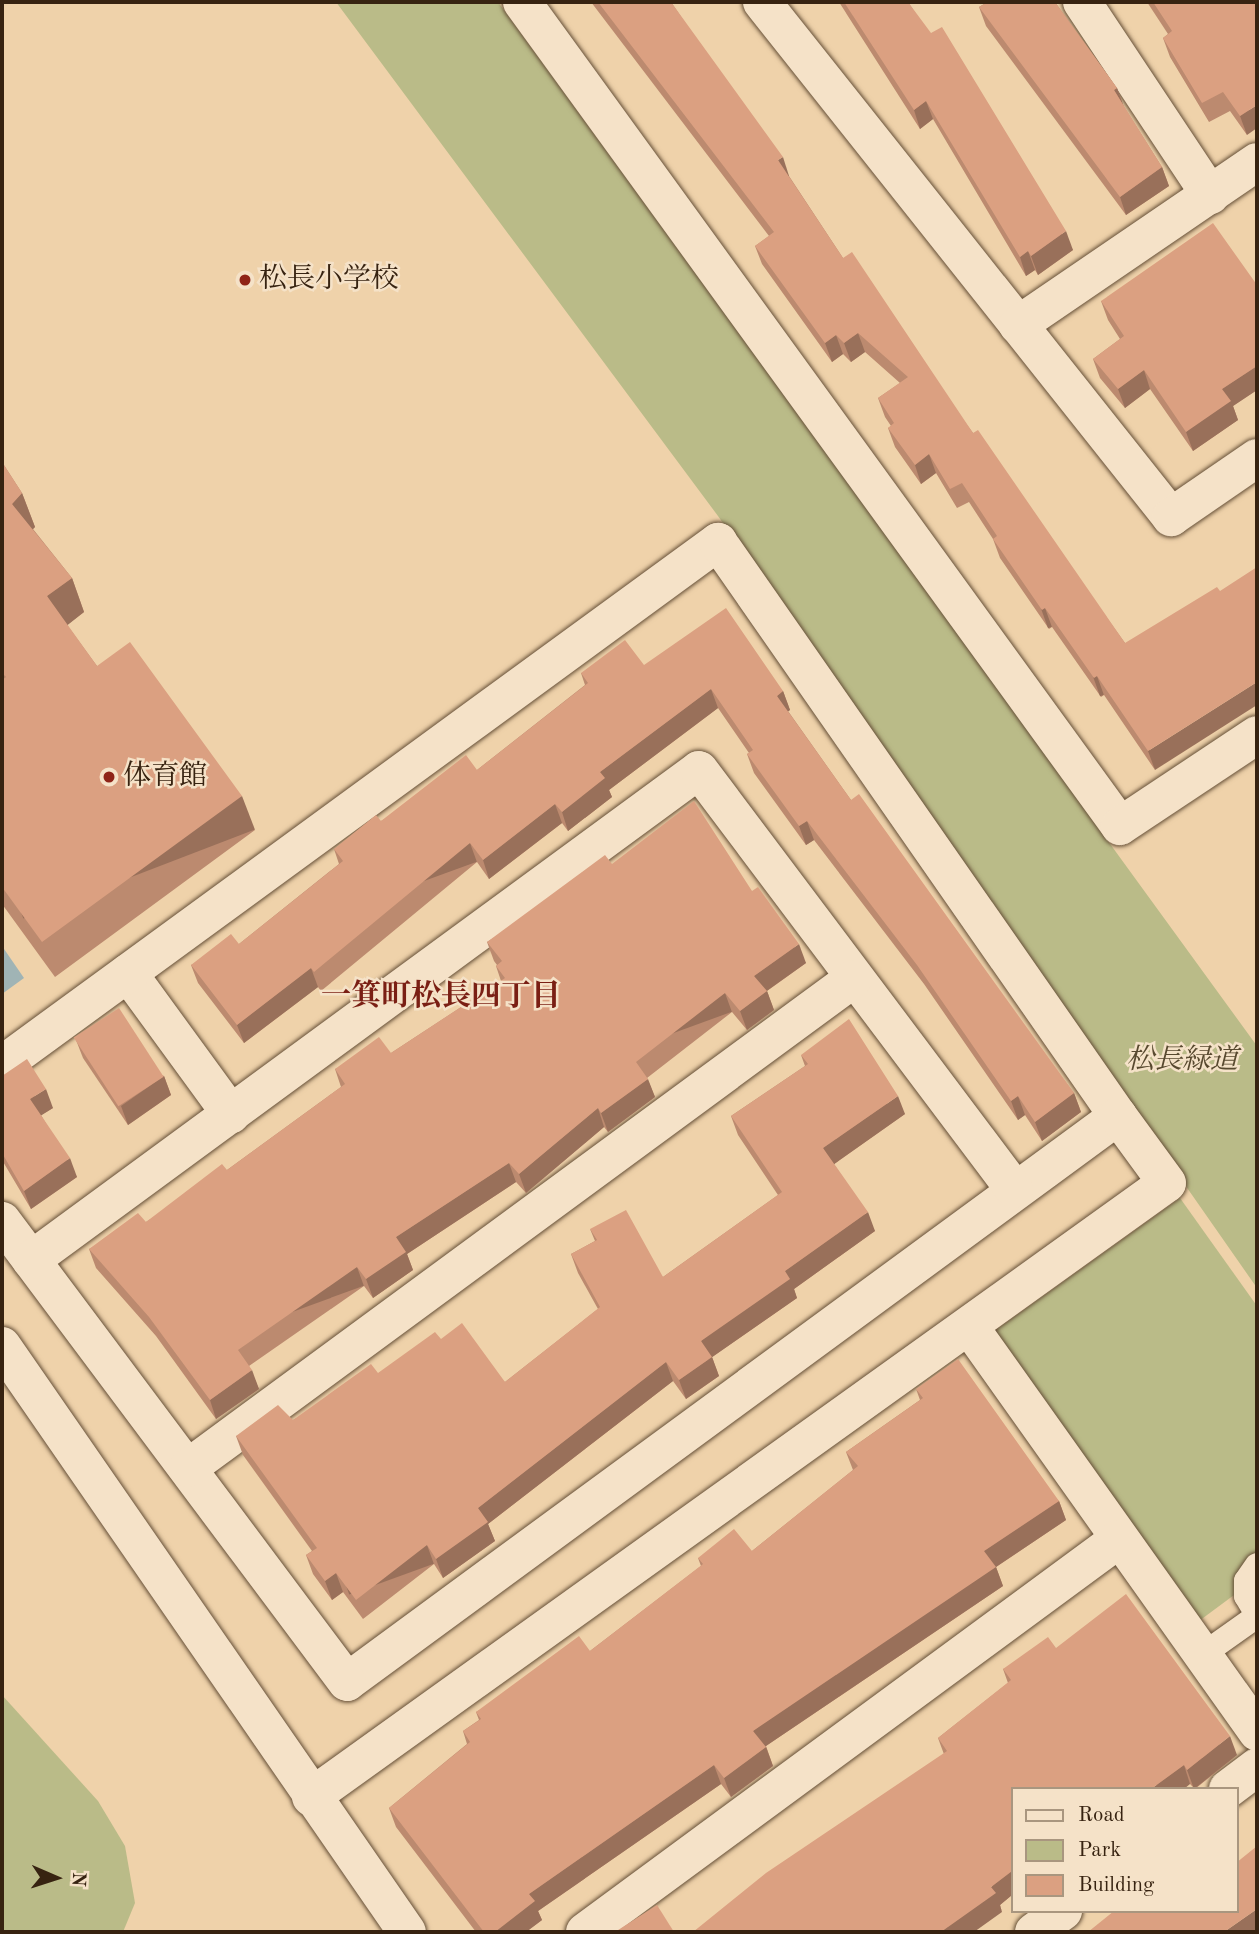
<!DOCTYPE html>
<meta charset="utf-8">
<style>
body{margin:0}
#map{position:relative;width:1259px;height:1934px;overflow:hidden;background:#efd2aa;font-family:"Old Standard TT","Noto Serif JP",serif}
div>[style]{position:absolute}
.green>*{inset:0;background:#babb88}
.water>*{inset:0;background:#a0b4b5}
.roads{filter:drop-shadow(0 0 2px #654f37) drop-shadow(0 0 2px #654f37)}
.service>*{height:24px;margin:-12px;padding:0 12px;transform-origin:12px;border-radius:12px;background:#f5e2c8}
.minor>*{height:38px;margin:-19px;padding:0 19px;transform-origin:19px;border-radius:19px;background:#f5e2c8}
.tertiary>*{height:38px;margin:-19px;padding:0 19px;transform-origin:19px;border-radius:19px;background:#f5e2c8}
.wall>*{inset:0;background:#bc8a6f}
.shaded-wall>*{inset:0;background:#99705a;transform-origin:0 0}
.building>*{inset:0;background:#dba081;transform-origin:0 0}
.dots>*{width:19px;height:19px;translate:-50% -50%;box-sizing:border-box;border:4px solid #f5e2c8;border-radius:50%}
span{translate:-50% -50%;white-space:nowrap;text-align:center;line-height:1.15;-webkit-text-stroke:5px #f5e2c8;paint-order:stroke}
.poi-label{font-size:28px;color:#372311}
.left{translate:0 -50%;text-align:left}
.park-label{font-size:28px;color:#58492f;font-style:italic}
.neighbourhood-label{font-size:30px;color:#7a1f14;font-weight:700}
.frame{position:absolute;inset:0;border:4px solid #372311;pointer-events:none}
.legend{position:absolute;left:1011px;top:1787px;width:228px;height:126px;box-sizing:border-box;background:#f5e2c8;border:2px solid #a9967f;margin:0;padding:9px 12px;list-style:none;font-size:21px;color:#372311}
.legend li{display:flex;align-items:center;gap:14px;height:35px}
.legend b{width:35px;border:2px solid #a9967f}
.north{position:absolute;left:21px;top:1843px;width:70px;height:70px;-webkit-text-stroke:5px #f5e2c8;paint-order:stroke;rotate:93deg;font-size:19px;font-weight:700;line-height:28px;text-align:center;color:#372311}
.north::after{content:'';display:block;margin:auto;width:24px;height:32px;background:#372311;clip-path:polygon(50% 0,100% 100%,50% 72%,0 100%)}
</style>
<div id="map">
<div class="green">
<i style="clip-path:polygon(336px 2px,498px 2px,1257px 1046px,1257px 1288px,718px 516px)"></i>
<i style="clip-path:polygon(1180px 1198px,1257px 1306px,1257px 1578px,1199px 1621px,993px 1332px)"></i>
<i style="clip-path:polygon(2px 1695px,98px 1801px,125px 1846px,135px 1903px,123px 1932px,2px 1932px)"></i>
</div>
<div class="water">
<i style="clip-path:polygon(2px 946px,24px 978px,2px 994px)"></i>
</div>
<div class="roads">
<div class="service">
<i style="left:1257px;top:1565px;width:19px;rotate:125deg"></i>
<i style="left:1246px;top:1581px;width:15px;rotate:90deg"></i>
<i style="left:1246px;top:1596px;width:21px;rotate:59deg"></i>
<i style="left:1202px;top:1655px;width:67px;rotate:-35.3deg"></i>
</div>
<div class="minor">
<i style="left:522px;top:2px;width:1018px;rotate:54.03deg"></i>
<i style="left:1120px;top:826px;width:164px;rotate:-33.6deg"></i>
<i style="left:762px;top:2px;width:658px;rotate:51.54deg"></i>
<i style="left:1171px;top:517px;width:104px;rotate:-34.5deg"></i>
<i style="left:1082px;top:2px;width:232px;rotate:56.4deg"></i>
<i style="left:1018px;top:325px;width:289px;rotate:-34.3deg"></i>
<i style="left:128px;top:973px;width:175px;rotate:53.9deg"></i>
<i style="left:2px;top:1065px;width:887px;rotate:-36.15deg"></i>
<i style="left:718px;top:542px;width:700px;rotate:55.13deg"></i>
<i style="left:1118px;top:1116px;width:956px;rotate:143.72deg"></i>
<i style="left:347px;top:1682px;width:576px;rotate:-126.81deg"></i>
<i style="left:31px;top:1260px;width:828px;rotate:-36.26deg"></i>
<i style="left:699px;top:770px;width:524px;rotate:53.06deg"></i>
<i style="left:969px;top:1326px;width:498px;rotate:54.6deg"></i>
<i style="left:188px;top:1468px;width:825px;rotate:-36.33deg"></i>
<i style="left:1228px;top:1789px;width:36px;rotate:-37deg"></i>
<i style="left:311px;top:1797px;width:1053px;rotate:-35.65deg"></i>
<i style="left:1167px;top:1183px;width:83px;rotate:-126.2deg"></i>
<i style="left:585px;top:1932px;width:663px;rotate:-36.35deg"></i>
<i style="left:1034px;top:1932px;width:36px;rotate:-36deg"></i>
</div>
<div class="tertiary">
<i style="left:2px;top:1346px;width:712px;rotate:55.35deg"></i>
</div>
</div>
<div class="wall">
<i style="clip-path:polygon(591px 2px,671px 2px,789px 176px,843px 258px,973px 433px,1125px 643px,1155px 770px,1104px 695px,1101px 697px,1052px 627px,1049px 629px,1000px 558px,993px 539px,969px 502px,957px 508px,936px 473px,921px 484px,895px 447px,888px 428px,891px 426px,885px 417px,878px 398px,900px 383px,865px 352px,851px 362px,843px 354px,832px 362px,762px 264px,755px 246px,769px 236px)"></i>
<i style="clip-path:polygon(839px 2px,908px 2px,1073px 250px,1038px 275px,1035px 270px,1026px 276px,933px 119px,920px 129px)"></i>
<i style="clip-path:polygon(982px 2px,1055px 2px,1117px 88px,1123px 105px,1162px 167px,1169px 186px,1126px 215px,986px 26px,979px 7px,984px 4px)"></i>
<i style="clip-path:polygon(1147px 2px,1257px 2px,1247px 135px,1230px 111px,1209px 122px,1170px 57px,1163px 38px,1168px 34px)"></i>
<i style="clip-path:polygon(1257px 285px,1257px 390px,1233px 406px,1238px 420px,1193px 451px,1150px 389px,1125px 408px,1100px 378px,1093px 359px,1120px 339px,1108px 320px,1101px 301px)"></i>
<i style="clip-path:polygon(2px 462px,22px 493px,35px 527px,33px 529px,72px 578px,84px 612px,67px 625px,97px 666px,255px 830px,55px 977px,2px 904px)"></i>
<i style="clip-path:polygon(644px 665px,783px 691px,790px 710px,788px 711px,851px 800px,1074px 1093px,1081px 1112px,1042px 1141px,1025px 1115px,1018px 1120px,924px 984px,814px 840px,806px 845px,754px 773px,747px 754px,749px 753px,718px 708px,609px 790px,612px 797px,568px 831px,562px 823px,489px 879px,477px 862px,321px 991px,318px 987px,244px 1043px,198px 983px,191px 965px,239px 944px,339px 864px,334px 849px,381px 821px,477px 770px,585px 685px,581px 673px)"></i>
<i style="clip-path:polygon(612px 864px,752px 891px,806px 963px,767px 991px,774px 1010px,747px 1030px,732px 1012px,647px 1078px,655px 1097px,608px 1132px,604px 1127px,526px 1193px,516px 1182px,407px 1254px,413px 1270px,373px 1298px,364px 1286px,249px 1366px,259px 1389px,216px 1419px,156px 1336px,96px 1268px,89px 1249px,146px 1222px,227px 1170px,341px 1087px,335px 1069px,391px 1053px,501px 981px,496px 966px,497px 965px,494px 961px,487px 942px)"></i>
<i style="clip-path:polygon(76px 1040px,164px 1076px,171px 1095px,128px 1125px,83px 1058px)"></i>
<i style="clip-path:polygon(801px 1055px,905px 1114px,834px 1164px,875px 1231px,794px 1289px,797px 1298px,712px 1357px,719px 1376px,686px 1399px,673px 1381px,488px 1524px,495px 1541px,443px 1578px,434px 1564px,363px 1619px,343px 1592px,332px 1600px,313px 1574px,306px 1555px,312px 1551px,243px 1455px,236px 1436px,293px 1420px,441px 1339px,505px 1382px,598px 1309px,578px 1273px,571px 1254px,595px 1241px,590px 1229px,663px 1277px,778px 1195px,738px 1135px,731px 1116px,805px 1066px)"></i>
<i style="clip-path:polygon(2px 1076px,53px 1108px,41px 1115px,77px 1177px,31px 1209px,2px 1160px)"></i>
<i style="clip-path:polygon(916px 1389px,1059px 1501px,1066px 1520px,996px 1567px,1003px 1586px,766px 1746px,773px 1766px,731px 1797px,721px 1784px,538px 1911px,542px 1920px,526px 1932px,476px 1932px,396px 1827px,389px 1808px,467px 1744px,463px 1731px,479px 1720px,476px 1712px,590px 1651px,701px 1566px,698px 1558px,752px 1551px,853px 1470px,846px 1452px,920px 1400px)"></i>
<i style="clip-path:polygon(1056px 1648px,1237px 1755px,1195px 1789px,1190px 1784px,1012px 1789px,1012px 1895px,1000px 1905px,1002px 1912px,938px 1738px,1008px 1683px,1003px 1669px)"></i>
</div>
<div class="shaded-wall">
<i style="clip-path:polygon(1117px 88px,1124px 107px,1114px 90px)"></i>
<i style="clip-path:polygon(926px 101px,933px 119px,920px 129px,914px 110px)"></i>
<i style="clip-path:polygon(1257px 105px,1257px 128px,1247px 135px,1240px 116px)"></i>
<i style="clip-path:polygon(783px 157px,789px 176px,785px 179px,778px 160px)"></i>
<i style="clip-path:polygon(1162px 167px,1169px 186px,1126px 215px,1120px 197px)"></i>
<i style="clip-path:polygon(1066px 231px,1073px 250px,1038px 275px,1031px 256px)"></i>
<i style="clip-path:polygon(1028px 251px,1035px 270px,1026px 276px,1020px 257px)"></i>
<i style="clip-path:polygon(858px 333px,865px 352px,851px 362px,844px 343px)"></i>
<i style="clip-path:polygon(836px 335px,843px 354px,832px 362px,825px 343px)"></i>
<i style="clip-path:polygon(1257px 366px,1257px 390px,1233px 406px,1238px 420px,1193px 451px,1186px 432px,1222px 389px)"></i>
<i style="clip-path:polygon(1144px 370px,1150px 389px,1125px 408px,1118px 389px)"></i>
<i style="clip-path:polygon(929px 454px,936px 473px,921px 484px,915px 465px)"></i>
<i style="clip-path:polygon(22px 493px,35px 527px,24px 538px,12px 504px)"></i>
<i style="clip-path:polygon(72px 578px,84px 612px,60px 631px,47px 596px)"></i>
<i style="left:1045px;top:608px;width:20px;height:4px;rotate:70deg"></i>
<i style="left:1097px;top:676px;width:20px;height:4px;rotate:70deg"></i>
<i style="clip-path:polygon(1257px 682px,1257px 705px,1155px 770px,1148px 751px)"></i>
<i style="clip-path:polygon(711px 689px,718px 708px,609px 790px,612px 797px,568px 831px,562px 812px,600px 772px)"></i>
<i style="clip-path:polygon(783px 691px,790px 710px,783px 715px,777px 696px)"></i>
<i style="left:242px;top:796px;width:36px;height:248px;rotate:69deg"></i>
<i style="clip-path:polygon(555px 804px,562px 823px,489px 879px,483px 860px)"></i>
<i style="clip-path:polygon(807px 821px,814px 840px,806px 845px,799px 826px)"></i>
<i style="left:470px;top:843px;width:20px;height:202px;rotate:70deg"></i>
<i style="clip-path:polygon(799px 944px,806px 963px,761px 995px,754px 976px)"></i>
<i style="clip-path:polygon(311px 968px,318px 987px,244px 1043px,237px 1025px)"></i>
<i style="clip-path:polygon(767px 991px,774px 1010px,747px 1030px,740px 1011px)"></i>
<i style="left:725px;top:993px;width:20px;height:113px;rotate:70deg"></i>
<i style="clip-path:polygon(164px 1076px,171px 1095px,128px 1125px,121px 1106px)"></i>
<i style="clip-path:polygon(648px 1079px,655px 1097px,608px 1132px,601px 1113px)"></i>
<i style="clip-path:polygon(46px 1089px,53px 1108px,37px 1118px,30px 1099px)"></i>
<i style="clip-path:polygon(1074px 1093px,1081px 1112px,1042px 1141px,1035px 1122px)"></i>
<i style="clip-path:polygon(898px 1096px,905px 1114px,830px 1167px,823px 1148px)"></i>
<i style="clip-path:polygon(1018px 1096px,1025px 1115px,1018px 1120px,1011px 1101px)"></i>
<i style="clip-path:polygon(598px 1108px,604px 1127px,526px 1193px,519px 1174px)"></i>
<i style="clip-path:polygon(70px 1158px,77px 1177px,31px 1209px,24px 1191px)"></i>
<i style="clip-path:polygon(509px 1163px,516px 1182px,407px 1254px,413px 1270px,373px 1298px,366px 1279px,396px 1237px)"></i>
<i style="clip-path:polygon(868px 1212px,875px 1231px,794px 1289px,797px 1298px,708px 1360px,701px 1341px,785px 1271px)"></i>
<i style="left:357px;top:1267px;width:20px;height:145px;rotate:70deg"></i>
<i style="clip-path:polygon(712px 1357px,719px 1376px,686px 1399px,679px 1380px)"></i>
<i style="clip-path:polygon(666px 1362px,673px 1381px,488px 1524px,495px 1541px,443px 1578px,436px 1559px,478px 1508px)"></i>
<i style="clip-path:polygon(252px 1370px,259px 1389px,216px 1419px,210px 1400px)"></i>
<i style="clip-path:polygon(1059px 1501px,1066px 1520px,996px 1567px,1003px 1586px,760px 1750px,753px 1731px,984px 1551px)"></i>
<i style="left:427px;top:1545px;width:20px;height:90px;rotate:70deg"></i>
<i style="clip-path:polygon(336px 1573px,343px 1592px,332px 1600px,325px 1581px)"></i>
<i style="clip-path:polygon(1230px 1736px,1237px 1755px,1194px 1789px,1187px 1770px)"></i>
<i style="clip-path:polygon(766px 1747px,773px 1766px,731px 1797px,724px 1778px)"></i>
<i style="clip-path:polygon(714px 1765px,721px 1784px,538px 1911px,542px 1920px,526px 1932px,495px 1932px,529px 1894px)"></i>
<i style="clip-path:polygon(1184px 1765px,1190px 1784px,1184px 1789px,1151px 1789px)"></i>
<i style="clip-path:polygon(1012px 1871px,1012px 1895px,1000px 1905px,1002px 1912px,974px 1932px,941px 1932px,991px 1887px)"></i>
<i style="clip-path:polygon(1257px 1909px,1257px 1932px,1224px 1932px)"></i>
</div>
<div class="building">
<i style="clip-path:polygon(598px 2px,671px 2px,783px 157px,778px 160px,843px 258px,852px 252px,973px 433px,978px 430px,1125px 643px,1217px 587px,1220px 591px,1257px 567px,1257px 682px,1148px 751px,1097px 676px,1094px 678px,1045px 608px,1042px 610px,993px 539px,997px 536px,962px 483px,950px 489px,929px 454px,915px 465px,888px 428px,894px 423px,878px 398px,908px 377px,858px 333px,844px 343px,836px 335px,825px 343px,755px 246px,774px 232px)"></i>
<i style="clip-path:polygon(844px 2px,908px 2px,931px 33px,942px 27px,1066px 231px,1031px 256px,1028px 251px,1020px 257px,926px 101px,914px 110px)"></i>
<i style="clip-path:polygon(988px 2px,1055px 2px,1117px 88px,1114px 90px,1162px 167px,1120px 197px,979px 7px)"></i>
<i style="clip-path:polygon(1153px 2px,1257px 2px,1257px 105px,1240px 116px,1223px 92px,1202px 103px,1163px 38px,1172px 31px)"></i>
<i style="clip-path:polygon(1213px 223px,1257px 285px,1257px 366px,1222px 389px,1231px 401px,1186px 432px,1144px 370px,1118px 389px,1093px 359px,1124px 336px,1101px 301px)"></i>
<i style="clip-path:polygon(2px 462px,22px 493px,12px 504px,72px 578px,47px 596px,97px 666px,130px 642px,242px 796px,42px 942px,2px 887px,2px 680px,6px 677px,2px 673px)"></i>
<i style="clip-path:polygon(726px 608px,783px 691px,777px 696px,851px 800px,859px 794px,1074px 1093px,1035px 1122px,1018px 1096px,1011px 1101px,917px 965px,807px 821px,799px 826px,747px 754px,753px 750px,711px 689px,600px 772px,605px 778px,562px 812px,555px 804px,483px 860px,470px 843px,314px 972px,311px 968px,237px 1025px,191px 965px,231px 934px,239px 944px,343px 861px,334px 849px,376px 815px,381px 821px,466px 755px,477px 770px,588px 683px,581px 673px,625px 640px,644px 665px)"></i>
<i style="clip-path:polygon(694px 801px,752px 891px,758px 887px,799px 944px,754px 976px,767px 991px,740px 1011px,725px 993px,636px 1062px,648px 1079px,601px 1113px,598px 1108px,519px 1174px,509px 1163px,396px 1237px,406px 1252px,366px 1279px,357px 1267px,238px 1350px,252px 1370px,210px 1400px,149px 1317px,89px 1249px,138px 1213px,146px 1222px,222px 1164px,227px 1170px,345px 1084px,335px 1069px,379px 1037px,391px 1053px,505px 978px,496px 966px,502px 961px,487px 942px,605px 855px,612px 864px)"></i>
<i style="left:119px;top:1008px;width:82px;height:54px;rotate:57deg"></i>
<i style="clip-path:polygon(849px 1019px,898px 1096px,823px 1148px,868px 1212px,785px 1271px,790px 1279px,701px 1341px,712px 1357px,679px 1380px,666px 1362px,478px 1508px,488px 1522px,436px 1559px,427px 1545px,356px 1600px,336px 1573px,325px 1581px,306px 1555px,317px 1548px,236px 1436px,278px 1405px,293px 1420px,371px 1364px,378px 1373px,435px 1332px,441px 1339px,462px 1323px,505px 1382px,600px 1307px,571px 1254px,597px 1240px,590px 1229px,626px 1210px,663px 1277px,782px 1192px,731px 1116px,808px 1064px,801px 1055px)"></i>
<i style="clip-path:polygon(27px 1059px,46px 1089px,30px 1099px,70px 1158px,24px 1191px,2px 1153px,2px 1076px)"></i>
<i style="clip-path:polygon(958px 1359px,1059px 1501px,984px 1551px,996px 1567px,753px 1731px,766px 1747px,724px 1778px,714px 1765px,529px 1894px,535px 1901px,495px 1932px,484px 1932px,389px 1808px,470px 1742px,463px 1731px,481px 1719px,476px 1712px,579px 1636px,590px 1651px,703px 1564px,698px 1558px,734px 1529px,752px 1551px,858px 1466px,846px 1452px,923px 1398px,916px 1389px)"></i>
<i style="clip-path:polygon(1126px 1594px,1230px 1736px,1187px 1770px,1184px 1765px,1151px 1789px,1012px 1789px,1012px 1871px,991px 1887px,996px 1893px,941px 1932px,693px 1932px,766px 1873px,947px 1751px,938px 1738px,1011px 1680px,1003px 1669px,1048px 1637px,1056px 1648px)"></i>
<i style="clip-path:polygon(1257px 1846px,1257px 1909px,1224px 1932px,1088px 1932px,1114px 1911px,1236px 1911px,1236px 1863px)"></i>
<i style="clip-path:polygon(657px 1905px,674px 1932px,615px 1932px)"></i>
</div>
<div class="dots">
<i style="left:245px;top:280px;background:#8f2418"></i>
<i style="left:109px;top:777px;background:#8f2418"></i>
</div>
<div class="poi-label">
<span class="left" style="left:259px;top:280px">松長小学校</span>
<span class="left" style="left:123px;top:777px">体育館</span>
</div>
<div class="park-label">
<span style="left:1182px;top:1061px">松長緑道</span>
</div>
<div class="neighbourhood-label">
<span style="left:441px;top:997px">一箕町松長四丁目</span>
</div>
<div class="frame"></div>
<ul class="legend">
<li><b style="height:9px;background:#f5e2c8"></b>Road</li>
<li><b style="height:19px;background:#babb88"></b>Park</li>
<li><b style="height:19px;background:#dba081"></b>Building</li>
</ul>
<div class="north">N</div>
</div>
